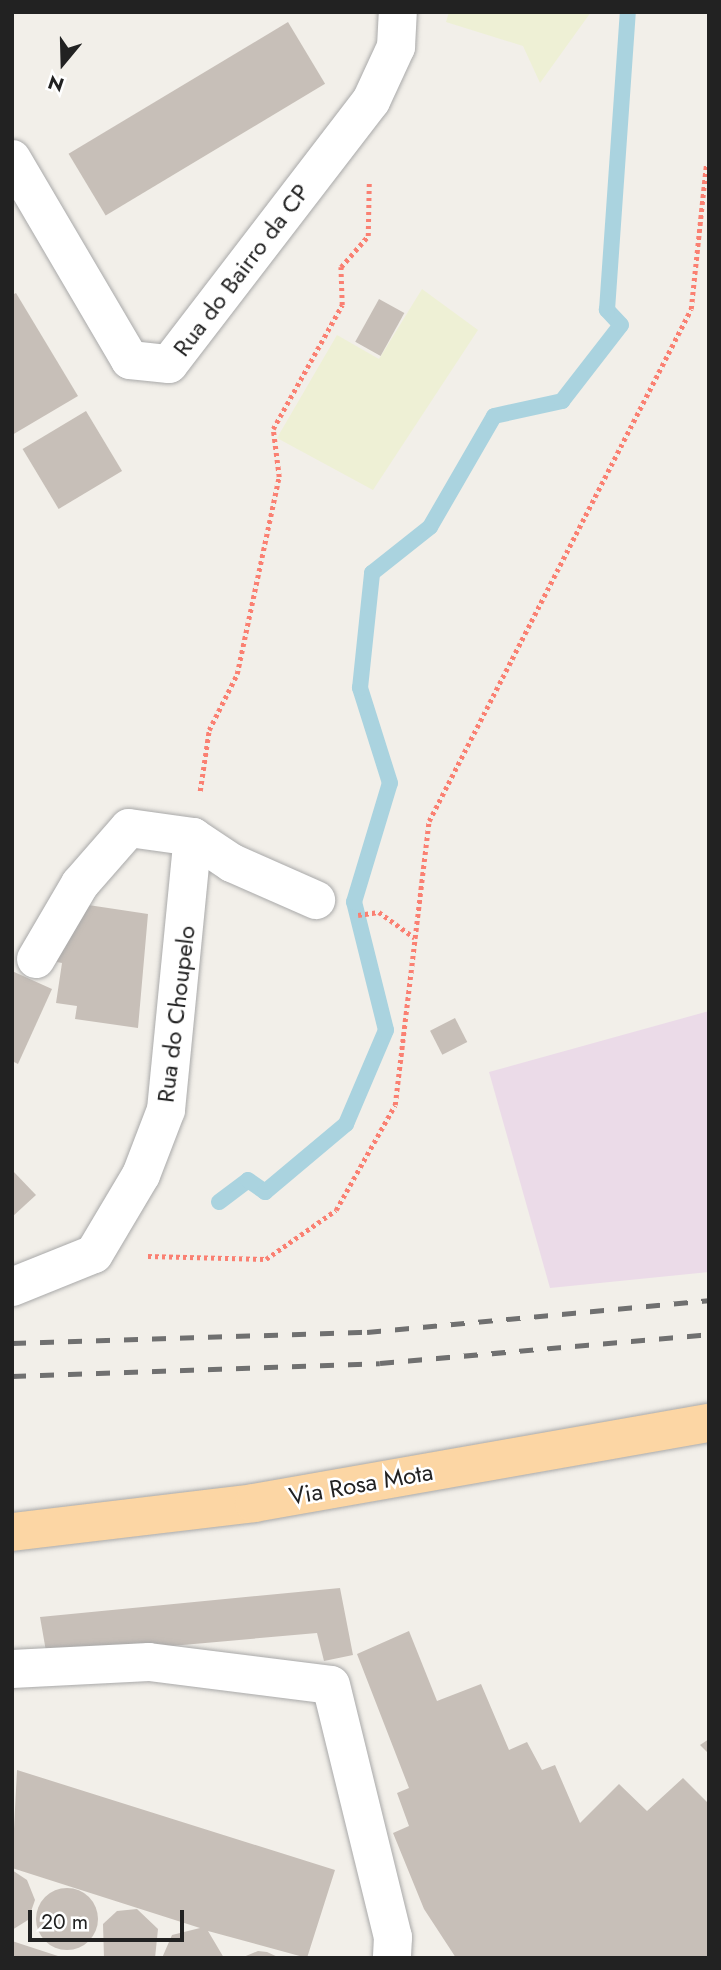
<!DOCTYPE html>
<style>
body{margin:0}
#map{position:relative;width:721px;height:1970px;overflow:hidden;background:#f2efe9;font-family:Jost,sans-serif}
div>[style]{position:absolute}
.industrial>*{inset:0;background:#ebdbe8}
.farmland>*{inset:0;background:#eef0d5}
.stream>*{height:16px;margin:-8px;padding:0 8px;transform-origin:8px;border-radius:8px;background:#aad3df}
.building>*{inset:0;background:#c7bfb8;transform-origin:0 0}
.round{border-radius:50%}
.path>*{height:4.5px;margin-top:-2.25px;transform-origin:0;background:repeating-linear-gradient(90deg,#fa8072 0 3.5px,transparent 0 7px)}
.roads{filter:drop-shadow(0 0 2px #a9a9a9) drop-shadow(0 0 2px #a9a9a9)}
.minor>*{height:38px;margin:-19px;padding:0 19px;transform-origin:19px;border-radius:19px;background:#fff}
.major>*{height:38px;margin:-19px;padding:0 19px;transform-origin:19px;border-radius:19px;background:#fcd6a4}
.rail>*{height:5px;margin-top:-2.5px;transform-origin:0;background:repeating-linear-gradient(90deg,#707070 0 14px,transparent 0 28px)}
span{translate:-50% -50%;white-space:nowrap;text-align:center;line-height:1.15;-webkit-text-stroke:5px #fff;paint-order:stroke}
.street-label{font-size:24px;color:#222}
.frame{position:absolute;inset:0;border:14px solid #222;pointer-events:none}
.north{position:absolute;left:28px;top:28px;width:70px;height:70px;-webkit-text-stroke:5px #fff;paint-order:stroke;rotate:199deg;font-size:19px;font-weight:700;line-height:28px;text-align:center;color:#222}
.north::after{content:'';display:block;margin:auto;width:24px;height:32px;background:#222;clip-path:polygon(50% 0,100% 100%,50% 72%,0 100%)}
.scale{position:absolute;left:28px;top:1910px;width:156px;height:32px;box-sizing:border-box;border:4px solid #222;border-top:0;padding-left:9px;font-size:21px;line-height:24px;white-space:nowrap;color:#222;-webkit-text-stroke:5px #fff;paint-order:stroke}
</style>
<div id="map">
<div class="industrial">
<i style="clip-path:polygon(709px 1011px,709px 1272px,550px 1288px,489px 1072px)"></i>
</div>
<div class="farmland">
<i style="clip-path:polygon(449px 12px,591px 12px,540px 83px,523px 46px,446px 22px)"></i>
<i style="clip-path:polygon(422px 289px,478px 330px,373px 490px,277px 438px,337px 335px,379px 359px)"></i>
</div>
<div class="stream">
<i style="left:219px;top:1202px;width:36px;rotate:-37deg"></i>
<i style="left:248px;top:1180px;width:21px;rotate:35deg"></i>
<i style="left:265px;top:1192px;width:106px;rotate:-40deg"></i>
<i style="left:346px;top:1124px;width:102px;rotate:-66.9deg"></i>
<i style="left:386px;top:1030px;width:132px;rotate:-104deg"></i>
<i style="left:354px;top:902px;width:124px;rotate:-73.2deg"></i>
<i style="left:390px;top:783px;width:100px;rotate:-107.5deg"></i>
<i style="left:360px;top:688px;width:116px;rotate:-84deg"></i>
<i style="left:372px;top:573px;width:74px;rotate:-38.4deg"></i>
<i style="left:430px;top:527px;width:128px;rotate:-60deg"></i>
<i style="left:494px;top:416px;width:70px;rotate:-12.4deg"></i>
<i style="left:562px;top:401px;width:96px;rotate:-52.2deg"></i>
<i style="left:621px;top:325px;width:21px;rotate:-133deg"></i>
<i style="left:607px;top:310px;width:299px;rotate:-86deg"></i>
</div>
<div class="building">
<i style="left:288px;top:22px;width:72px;height:256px;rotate:59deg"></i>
<i style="clip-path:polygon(16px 293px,78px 396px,12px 435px,12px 295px)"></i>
<i style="left:379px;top:299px;width:29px;height:49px;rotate:29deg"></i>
<i style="left:86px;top:411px;width:70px;height:74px;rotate:59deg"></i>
<i style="clip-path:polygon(75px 903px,148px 914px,138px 1028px,75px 1019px,77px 1006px,56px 1003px,62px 963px,52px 961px)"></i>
<i style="clip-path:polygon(12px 971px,52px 989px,18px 1064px,12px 1061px)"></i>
<i style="left:455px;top:1018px;width:27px;height:28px;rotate:63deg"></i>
<i style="clip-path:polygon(12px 1170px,36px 1195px,12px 1217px)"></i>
<i style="clip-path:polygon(340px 1588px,353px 1655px,324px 1661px,317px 1633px,47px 1657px,40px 1617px)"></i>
<i style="clip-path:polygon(409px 1631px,437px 1701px,481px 1684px,509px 1750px,527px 1742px,542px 1770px,555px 1765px,580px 1823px,619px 1784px,647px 1811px,683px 1778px,709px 1804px,709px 1958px,456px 1958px,424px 1909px,393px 1833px,409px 1826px,397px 1793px,409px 1788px,357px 1654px)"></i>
<i style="clip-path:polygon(709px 1739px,709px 1754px,700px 1745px)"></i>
<i style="clip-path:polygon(17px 1770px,335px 1870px,307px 1958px,208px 1931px,224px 1958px,162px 1958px,172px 1935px,200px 1928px,12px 1868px)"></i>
<i style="clip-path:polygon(12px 1870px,27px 1880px,35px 1900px,28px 1920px,12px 1930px)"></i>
<i class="round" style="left:36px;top:1888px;width:62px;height:62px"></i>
<i style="clip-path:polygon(137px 1909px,158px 1929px,155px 1958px,104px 1958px,103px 1924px,117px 1911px)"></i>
<i style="clip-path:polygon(12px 1941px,61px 1957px,61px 1958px,12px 1958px)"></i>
<i style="clip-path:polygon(258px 1951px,267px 1952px,280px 1958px,241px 1958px)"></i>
</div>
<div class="path">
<i style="left:200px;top:791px;width:62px;rotate:-81.6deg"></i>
<i style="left:209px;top:730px;width:63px;rotate:-63.4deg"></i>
<i style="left:237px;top:674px;width:201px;rotate:-78deg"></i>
<i style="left:279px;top:477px;width:48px;rotate:-97.1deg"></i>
<i style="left:273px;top:429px;width:142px;rotate:-60.9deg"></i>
<i style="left:342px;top:305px;width:38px;rotate:-92deg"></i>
<i style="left:341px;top:267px;width:41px;rotate:-48.9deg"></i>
<i style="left:368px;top:236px;width:54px;rotate:-88.9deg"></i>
<i style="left:358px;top:915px;width:21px;rotate:-8deg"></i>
<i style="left:379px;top:912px;width:44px;rotate:35.8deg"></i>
<i style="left:148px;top:1256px;width:118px;rotate:1.5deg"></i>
<i style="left:266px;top:1259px;width:85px;rotate:-35deg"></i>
<i style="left:336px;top:1210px;width:120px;rotate:-60.7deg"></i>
<i style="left:395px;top:1105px;width:286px;rotate:-83.2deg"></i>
<i style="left:429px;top:821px;width:575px;rotate:-62.9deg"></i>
<i style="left:691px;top:309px;width:144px;rotate:-84deg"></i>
</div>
<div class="roads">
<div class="minor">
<i style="left:12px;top:159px;width:233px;rotate:59.6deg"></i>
<i style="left:130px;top:360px;width:39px;rotate:6deg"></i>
<i style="left:169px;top:364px;width:332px;rotate:-52.5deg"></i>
<i style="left:371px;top:101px;width:60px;rotate:-65.2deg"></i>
<i style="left:396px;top:47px;width:35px;rotate:-87deg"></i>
<i style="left:36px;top:959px;width:87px;rotate:-59.6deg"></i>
<i style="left:80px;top:884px;width:74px;rotate:-48.8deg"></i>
<i style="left:129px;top:828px;width:65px;rotate:8deg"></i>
<i style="left:193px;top:837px;width:47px;rotate:33.7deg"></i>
<i style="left:232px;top:863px;width:92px;rotate:23.8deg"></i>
<i style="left:12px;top:1287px;width:88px;rotate:-21.9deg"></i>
<i style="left:94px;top:1254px;width:92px;rotate:-59.3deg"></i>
<i style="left:141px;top:1175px;width:70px;rotate:-69deg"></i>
<i style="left:166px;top:1110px;width:274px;rotate:-84.4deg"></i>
<i style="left:12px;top:1669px;width:137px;rotate:-2.9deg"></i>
<i style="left:149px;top:1662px;width:183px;rotate:7.2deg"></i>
<i style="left:331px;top:1685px;width:260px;rotate:76.2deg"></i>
<i style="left:393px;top:1937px;width:21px;rotate:93deg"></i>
</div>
<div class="major">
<i style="left:12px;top:1532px;width:244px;rotate:-6.8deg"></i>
<i style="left:254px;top:1503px;width:462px;rotate:-10deg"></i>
</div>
</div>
<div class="rail">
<i style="left:12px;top:1343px;width:355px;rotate:-1.8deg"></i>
<i style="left:367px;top:1332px;width:343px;rotate:-5.3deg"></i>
<i style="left:12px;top:1376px;width:368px;rotate:-2deg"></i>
<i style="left:380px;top:1363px;width:330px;rotate:-5deg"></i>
</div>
<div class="street-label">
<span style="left:241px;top:270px;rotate:-53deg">Rua do Bairro da CP</span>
<span style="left:176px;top:1014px;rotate:-83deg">Rua do Choupelo</span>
<span style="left:361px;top:1484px;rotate:-10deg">Via Rosa Mota</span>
</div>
<div class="frame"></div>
<div class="north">N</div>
<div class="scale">20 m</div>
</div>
